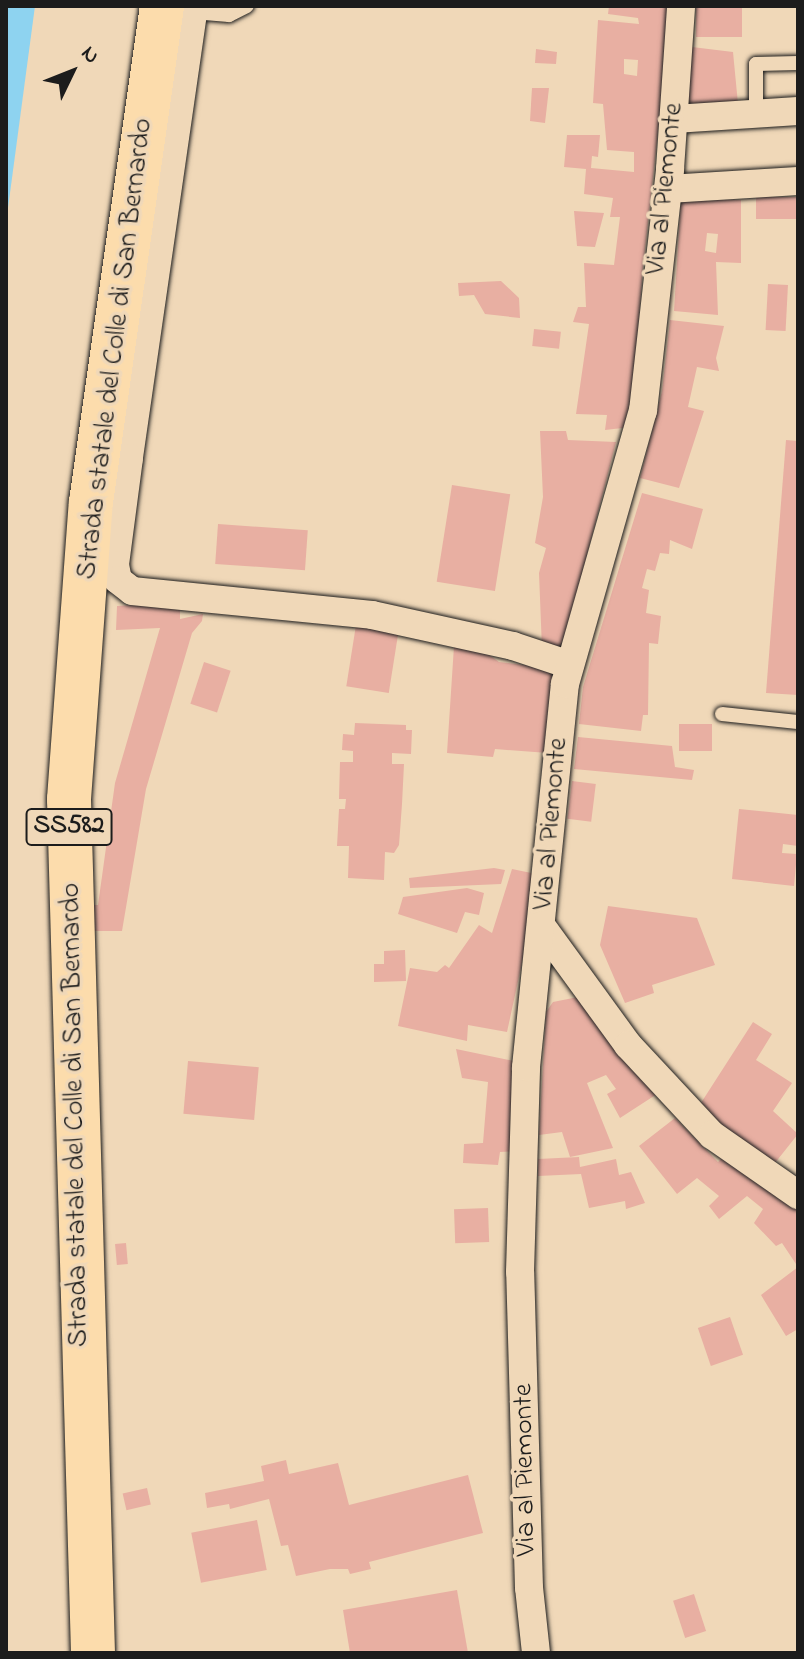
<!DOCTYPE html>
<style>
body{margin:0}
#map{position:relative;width:804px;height:1659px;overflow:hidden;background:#f0d8b8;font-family:"Indie Flower",sans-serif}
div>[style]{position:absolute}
.water>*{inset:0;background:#8ed3f0}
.building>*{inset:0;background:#e8afa2;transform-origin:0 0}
.roads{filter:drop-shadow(0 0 2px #1c1c1c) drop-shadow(0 0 2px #1c1c1c)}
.lane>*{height:14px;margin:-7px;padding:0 7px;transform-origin:7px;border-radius:7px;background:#f0d8b8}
.street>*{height:28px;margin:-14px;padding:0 14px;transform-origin:14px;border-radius:14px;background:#f0d8b8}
.primary>*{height:44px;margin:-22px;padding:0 22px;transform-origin:22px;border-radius:22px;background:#fcdcac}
span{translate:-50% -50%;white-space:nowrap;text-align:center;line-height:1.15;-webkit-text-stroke:7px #f0d8b8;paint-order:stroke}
.shield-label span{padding:2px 6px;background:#f0d8b8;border:2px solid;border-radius:6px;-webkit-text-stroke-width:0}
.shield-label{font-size:26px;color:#1c1c1c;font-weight:700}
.street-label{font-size:28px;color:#1c1c1c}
.frame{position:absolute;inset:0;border:8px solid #1c1c1c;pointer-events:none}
.north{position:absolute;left:32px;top:32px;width:80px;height:80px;-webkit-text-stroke:6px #f0d8b8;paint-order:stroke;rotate:47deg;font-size:22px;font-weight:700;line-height:32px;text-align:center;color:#1c1c1c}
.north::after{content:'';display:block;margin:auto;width:28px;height:36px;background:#1c1c1c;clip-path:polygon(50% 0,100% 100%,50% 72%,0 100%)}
</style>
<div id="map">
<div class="water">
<i style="clip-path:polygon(6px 6px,35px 6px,6px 223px)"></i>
</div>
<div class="building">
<i style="clip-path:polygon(evenodd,609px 6px,672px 6px,643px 267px,631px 427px,605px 430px,607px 415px,576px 414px,589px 324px,573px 322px,578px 307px,586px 307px,584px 263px,614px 265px,620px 217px,610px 217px,613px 198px,584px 194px,586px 169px,564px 167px,567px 135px,600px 135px,598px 157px,592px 156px,591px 168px,634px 172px,634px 152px,607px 150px,603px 104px,593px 103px,598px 20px,639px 24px,638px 18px,608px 14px,609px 6px,624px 59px,638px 60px,637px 76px,624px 74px,624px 59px)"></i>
<i style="left:696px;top:6px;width:46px;height:31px"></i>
<i style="clip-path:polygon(692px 47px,733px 52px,738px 104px,688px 107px)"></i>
<i style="clip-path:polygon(536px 49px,557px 52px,556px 64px,535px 63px)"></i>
<i style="clip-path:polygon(532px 88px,549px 88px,545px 123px,530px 121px)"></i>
<i style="left:798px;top:197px;width:22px;height:42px;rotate:90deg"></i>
<i style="clip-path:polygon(evenodd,681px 198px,741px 200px,741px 263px,716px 262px,718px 315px,674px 311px,681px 198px,707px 233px,718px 234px,716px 253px,705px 251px,707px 233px)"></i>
<i style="clip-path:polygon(574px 211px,604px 213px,595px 247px,577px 246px)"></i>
<i style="clip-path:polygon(501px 281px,519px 298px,520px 318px,485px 314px,474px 295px,459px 296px,458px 283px)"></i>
<i style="left:768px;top:284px;width:20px;height:46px;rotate:3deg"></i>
<i style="clip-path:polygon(670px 320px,724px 326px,716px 358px,719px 371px,697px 367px,688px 407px,704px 411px,679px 488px,640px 478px,662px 391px)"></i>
<i style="left:534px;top:329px;width:27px;height:17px;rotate:6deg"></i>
<i style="clip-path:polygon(540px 431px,566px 431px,568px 440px,616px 442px,562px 653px,542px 649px,539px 573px,546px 548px,535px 543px,543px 497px)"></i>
<i style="clip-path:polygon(786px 440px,798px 441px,798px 695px,766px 693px)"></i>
<i style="left:452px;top:485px;width:59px;height:98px;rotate:9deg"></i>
<i style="clip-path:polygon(642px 493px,703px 509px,692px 549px,670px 540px,669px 554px,660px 553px,655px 571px,647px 569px,642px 588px,649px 590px,646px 613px,661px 616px,658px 644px,649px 643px,648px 715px,643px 715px,641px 731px,579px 724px,583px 687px)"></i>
<i style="left:218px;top:524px;width:90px;height:40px;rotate:4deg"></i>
<i style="clip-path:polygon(180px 602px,180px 619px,203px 614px,202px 621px,192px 633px,146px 789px,122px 931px,89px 931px,89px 905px,98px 905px,115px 783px,160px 628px,116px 630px,117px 606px)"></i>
<i style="left:356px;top:625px;width:43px;height:62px;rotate:9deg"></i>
<i style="clip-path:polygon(454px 646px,485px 652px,499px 662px,556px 669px,548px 753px,495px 749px,493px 757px,447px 753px)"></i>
<i style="left:204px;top:662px;width:28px;height:44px;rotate:18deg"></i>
<i style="clip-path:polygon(355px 723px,406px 725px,406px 730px,412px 730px,411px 754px,392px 753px,392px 764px,404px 764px,402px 804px,399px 845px,394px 853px,385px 852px,384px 880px,348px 878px,349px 846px,337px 846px,339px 809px,345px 809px,346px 799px,339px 799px,340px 762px,353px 762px,353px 751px,342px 750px,343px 734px,354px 735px)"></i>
<i style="left:679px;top:724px;width:33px;height:27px"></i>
<i style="clip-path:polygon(578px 737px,672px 746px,675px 767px,694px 770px,692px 780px,574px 769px)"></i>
<i style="left:572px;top:781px;width:24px;height:38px;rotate:7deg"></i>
<i style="clip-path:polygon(739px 809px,798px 815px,798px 846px,783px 844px,782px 853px,797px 854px,794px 886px,732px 879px)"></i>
<i style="clip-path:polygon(494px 868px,505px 870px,501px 884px,410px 888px,409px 878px)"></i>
<i style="clip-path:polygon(512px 869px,541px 875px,507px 1032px,468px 1025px,467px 1041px,398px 1026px,410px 968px,437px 972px,445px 965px,449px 968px,479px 925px,492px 933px)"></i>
<i style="clip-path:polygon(467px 888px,484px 893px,479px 915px,465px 912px,457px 933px,398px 914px,403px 897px)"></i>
<i style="clip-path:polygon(608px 906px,697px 918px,715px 965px,652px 985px,654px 993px,625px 1003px,600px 945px)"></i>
<i style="clip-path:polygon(405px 950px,406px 981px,374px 982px,374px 964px,384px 964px,384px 951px)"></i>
<i style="clip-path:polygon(583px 996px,657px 1094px,620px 1118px,607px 1094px,616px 1089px,606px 1075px,587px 1083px,613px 1148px,570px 1157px,562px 1132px,539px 1135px,546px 1012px,553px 1002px)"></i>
<i style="clip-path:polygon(753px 1022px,772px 1034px,756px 1060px,792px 1083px,773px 1111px,798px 1134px,771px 1168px,699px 1106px)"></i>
<i style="clip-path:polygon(456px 1049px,523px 1063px,516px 1151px,500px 1152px,498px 1165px,463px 1163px,464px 1144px,483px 1143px,488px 1082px,462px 1078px)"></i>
<i style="left:188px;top:1061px;width:71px;height:53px;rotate:5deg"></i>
<i style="clip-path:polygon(675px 1118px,718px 1162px,729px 1151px,798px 1203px,798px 1329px,786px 1336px,761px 1295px,798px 1267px,782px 1243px,776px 1246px,754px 1223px,763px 1209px,747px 1196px,719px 1219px,709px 1206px,719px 1196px,697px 1178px,677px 1194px,639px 1146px)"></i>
<i style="clip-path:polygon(579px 1157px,580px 1167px,616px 1159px,619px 1175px,631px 1172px,645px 1203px,626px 1209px,625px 1201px,589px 1208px,581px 1174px,538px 1176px,538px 1159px)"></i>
<i style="left:488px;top:1208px;width:34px;height:34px;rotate:88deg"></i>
<i style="left:126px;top:1243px;width:21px;height:11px;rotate:85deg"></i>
<i style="left:730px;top:1317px;width:40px;height:34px;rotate:71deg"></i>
<i style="clip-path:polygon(286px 1460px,289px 1474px,338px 1463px,349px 1505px,468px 1475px,483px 1533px,369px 1562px,371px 1569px,350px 1574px,348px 1569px,330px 1569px,296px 1576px,288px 1545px,281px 1546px,269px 1499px,230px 1509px,229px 1504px,207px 1508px,205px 1493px,264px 1481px,261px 1466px)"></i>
<i style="left:147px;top:1488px;width:17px;height:25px;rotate:77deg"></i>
<i style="left:257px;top:1520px;width:51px;height:67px;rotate:79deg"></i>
<i style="clip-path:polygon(457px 1590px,468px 1653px,350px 1653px,343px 1610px)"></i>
<i style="left:694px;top:1594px;width:39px;height:22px;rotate:72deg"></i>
</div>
<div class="roads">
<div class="lane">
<i style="left:193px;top:12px;width:36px;rotate:5deg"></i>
<i style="left:229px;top:15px;width:20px;rotate:-27deg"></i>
<i style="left:756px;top:113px;width:49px;rotate:-90deg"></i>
<i style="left:756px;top:64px;width:42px;rotate:-1.4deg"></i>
<i style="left:722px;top:714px;width:76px;rotate:6deg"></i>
</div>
<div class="street">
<i style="left:194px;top:6px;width:457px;rotate:98.2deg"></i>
<i style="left:129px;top:458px;width:108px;rotate:97.5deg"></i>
<i style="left:115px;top:565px;width:15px;rotate:79deg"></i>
<i style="left:118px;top:580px;width:18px;rotate:38deg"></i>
<i style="left:132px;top:591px;width:241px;rotate:5.7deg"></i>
<i style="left:372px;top:615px;width:144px;rotate:12.4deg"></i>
<i style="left:513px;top:646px;width:60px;rotate:18.4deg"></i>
<i style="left:674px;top:119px;width:124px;rotate:-3.7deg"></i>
<i style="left:668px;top:189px;width:130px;rotate:-3.5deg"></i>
<i style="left:543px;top:928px;width:145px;rotate:54deg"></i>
<i style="left:628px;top:1045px;width:123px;rotate:47deg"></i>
<i style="left:712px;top:1135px;width:105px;rotate:34.9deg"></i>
<i style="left:536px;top:1653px;width:65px;rotate:-96.1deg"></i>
<i style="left:529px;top:1588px;width:316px;rotate:-91.6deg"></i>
<i style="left:520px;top:1272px;width:205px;rotate:-88.3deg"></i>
<i style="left:526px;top:1067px;width:385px;rotate:-84.2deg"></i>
<i style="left:565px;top:684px;width:284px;rotate:-74.1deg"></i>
<i style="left:643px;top:411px;width:244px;rotate:-83.6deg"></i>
<i style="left:670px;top:169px;width:163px;rotate:-86.1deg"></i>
</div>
<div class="primary">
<i style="left:93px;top:1653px;width:854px;rotate:-91.61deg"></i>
<i style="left:69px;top:799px;width:298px;rotate:-85.8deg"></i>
<i style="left:91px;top:502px;width:501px;rotate:-81.85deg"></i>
</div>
</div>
<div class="shield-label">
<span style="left:69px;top:827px">SS582</span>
</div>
<div class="street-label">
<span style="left:666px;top:189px;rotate:-84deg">Via al Piemonte</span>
<span style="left:116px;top:349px;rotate:-83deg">Strada statale del Colle di San Bernardo</span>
<span style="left:552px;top:824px;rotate:-85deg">Via al Piemonte</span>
<span style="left:76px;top:1115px;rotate:-91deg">Strada statale del Colle di San Bernardo</span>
<span style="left:526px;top:1470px;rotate:-91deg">Via al Piemonte</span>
</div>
<div class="frame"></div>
<div class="north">N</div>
</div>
